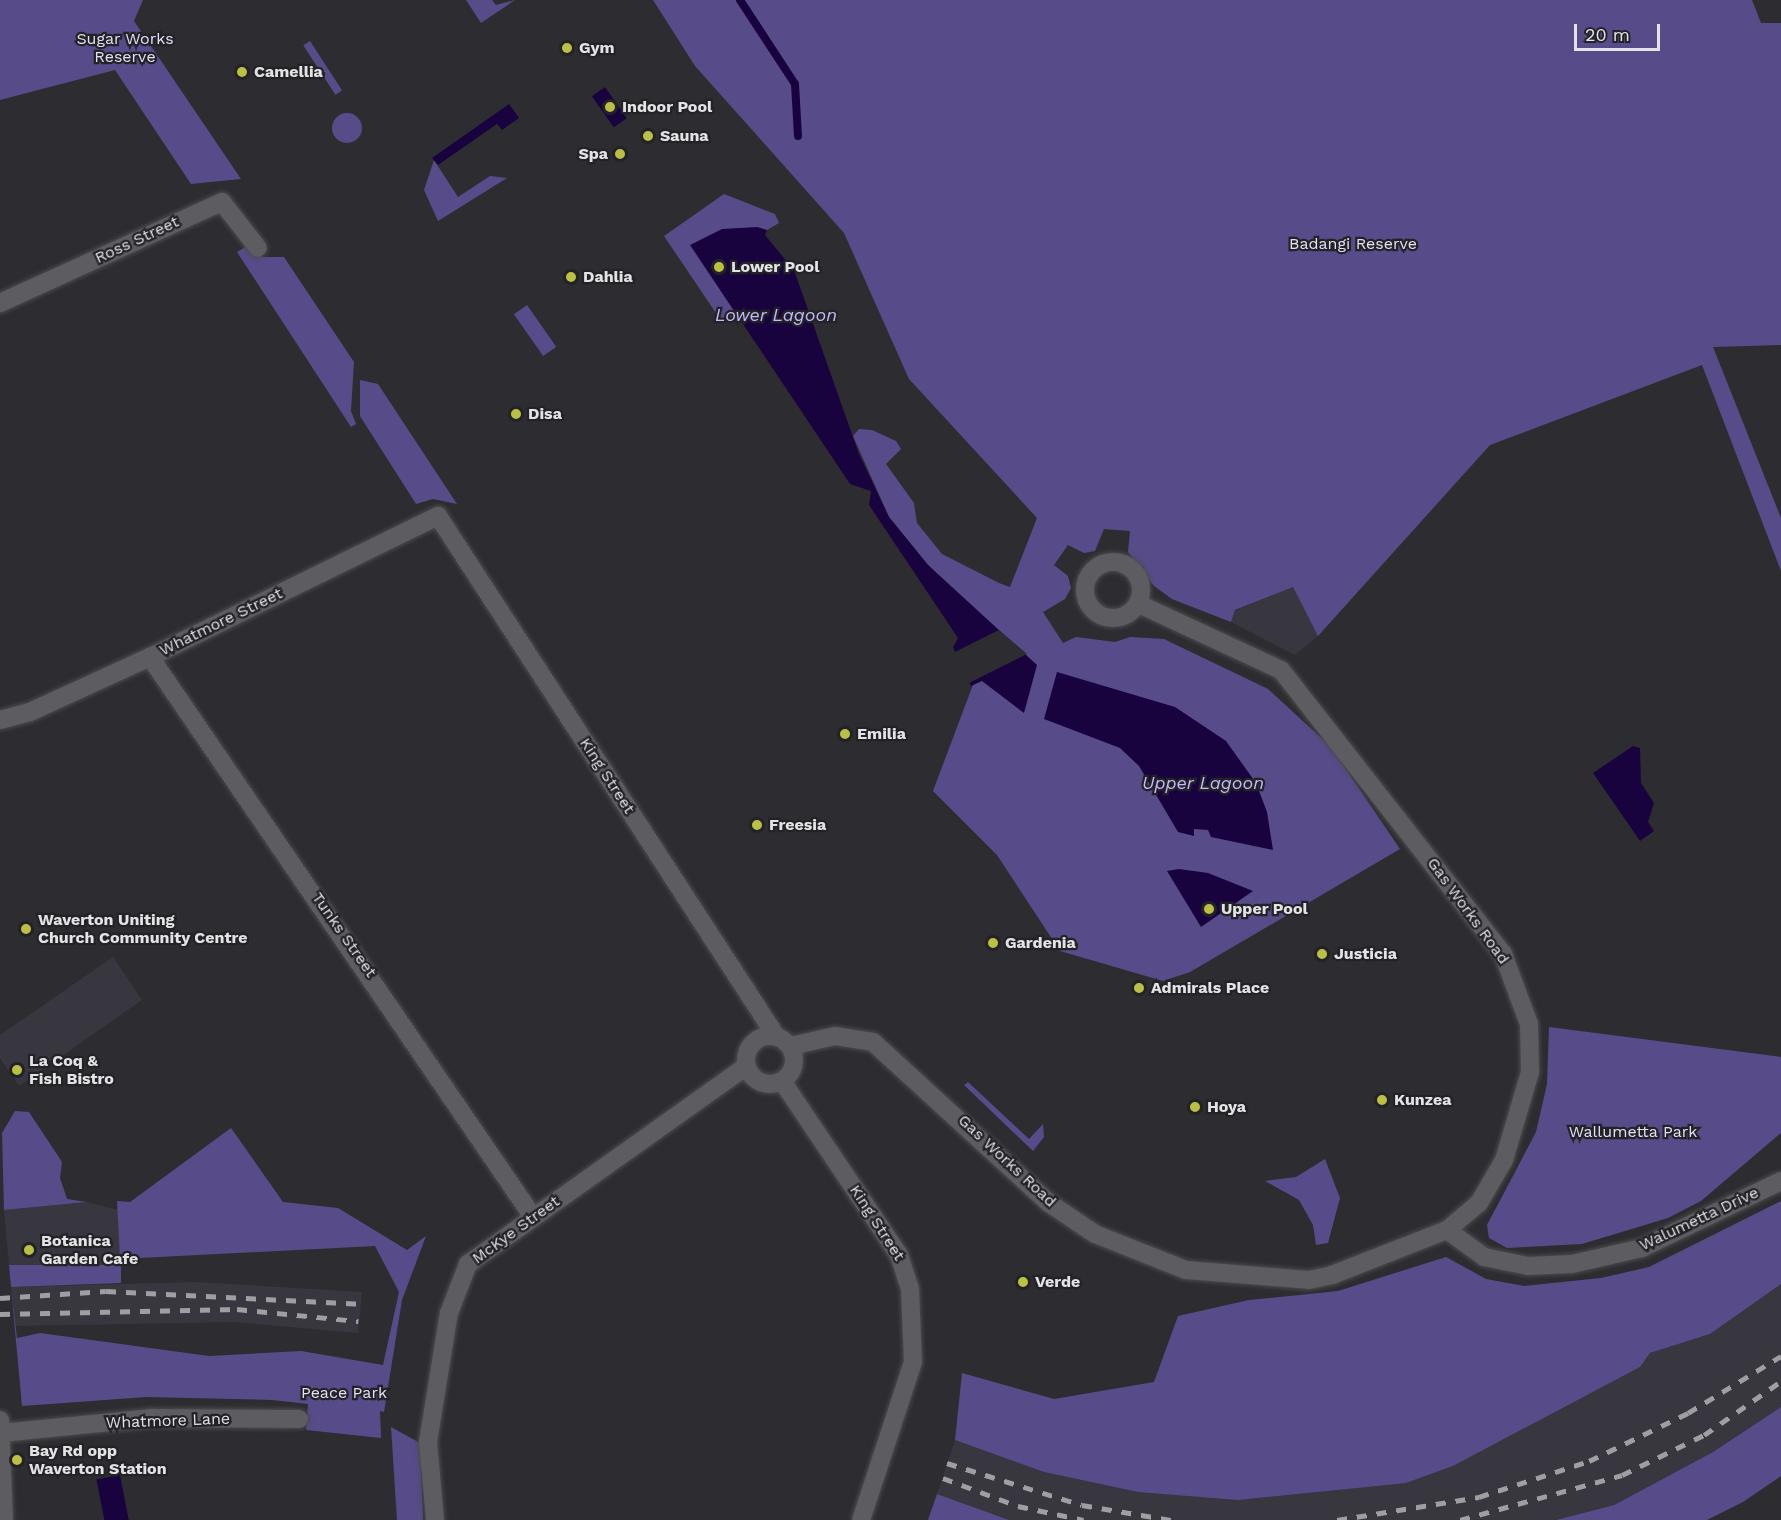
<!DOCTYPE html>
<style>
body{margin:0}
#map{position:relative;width:1781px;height:1520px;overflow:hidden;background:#2d2d31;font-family:"Work Sans",sans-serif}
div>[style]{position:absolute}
.built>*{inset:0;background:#38363f}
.green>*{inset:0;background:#584b8a;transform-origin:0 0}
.round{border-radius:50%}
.water>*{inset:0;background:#19033f;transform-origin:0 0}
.pier>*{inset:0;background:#2d2d31}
.stream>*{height:8px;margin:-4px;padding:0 4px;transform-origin:4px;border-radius:4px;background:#19033f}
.roads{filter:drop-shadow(0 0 2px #4b4b4e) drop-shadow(0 0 2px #4b4b4e)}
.street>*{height:18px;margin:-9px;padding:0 9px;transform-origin:9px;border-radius:9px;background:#5c5c61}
.street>.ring{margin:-9px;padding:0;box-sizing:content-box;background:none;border:18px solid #5c5c61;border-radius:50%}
.secondary>*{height:18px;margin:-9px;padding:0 9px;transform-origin:9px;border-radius:9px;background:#5c5c61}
.rail>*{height:4.5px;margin-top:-2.25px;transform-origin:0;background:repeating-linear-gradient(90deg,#9f9fa2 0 10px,transparent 0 20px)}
.dots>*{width:16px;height:16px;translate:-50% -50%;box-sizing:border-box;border:3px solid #232327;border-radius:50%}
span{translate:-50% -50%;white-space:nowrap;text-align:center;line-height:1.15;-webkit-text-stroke:4.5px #232327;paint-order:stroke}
.park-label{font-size:16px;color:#e2dff7}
.poi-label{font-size:16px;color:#e3e3e6;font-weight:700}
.left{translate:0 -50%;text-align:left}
.right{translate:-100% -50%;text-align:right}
.street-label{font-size:16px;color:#e3e3e6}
.water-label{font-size:18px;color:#c5baff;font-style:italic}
.scale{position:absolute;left:1574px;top:24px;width:86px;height:27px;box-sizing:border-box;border:3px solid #e3e3e6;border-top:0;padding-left:8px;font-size:18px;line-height:21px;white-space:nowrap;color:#e3e3e6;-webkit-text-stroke:4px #232327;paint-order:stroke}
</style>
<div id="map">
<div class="built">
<i style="clip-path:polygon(1293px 586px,1318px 636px,1295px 655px,1231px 622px,1235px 611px)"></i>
<i style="clip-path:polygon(113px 957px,142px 1000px,19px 1086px,0 1058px,0 1035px)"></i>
<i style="clip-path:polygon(87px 1202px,118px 1210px,121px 1265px,9px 1265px,4px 1210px)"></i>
<i style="clip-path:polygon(197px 1282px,362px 1292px,358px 1333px,235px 1322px,15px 1326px,11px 1287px)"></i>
<i style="clip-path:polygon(1781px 1284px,1781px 1407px,1713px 1452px,1613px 1505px,1556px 1520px,1009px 1520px,937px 1494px,955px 1440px,1044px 1472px,1138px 1492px,1406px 1483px,1453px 1466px,1640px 1367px,1650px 1353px,1710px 1334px)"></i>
</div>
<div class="green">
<i style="clip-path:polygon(0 0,143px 0,134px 21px,241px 179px,191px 184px,115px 70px,0 100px)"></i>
<i style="clip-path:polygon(466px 0,492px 0,496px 5px,515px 0,481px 23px)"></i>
<i style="clip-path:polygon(653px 0,1752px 0,1761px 23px,1781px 23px,1781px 345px,1713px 347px,1781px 518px,1781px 571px,1702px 365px,1490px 445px,1318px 636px,1293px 587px,1235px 610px,1231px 622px,1172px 599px,1154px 586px,1128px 552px,1130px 531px,1104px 529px,1095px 551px,1084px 553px,1068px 545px,1054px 565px,1068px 576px,1071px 588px,1065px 599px,1043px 612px,1063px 643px,1076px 637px,1115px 642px,1130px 637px,1164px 639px,1268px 689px,1331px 747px,1400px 849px,1190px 972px,1163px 981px,1060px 951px,997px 855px,933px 791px,994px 629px,928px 565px,889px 517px,853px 436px,859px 429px,872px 430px,896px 441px,901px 449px,886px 464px,914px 503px,917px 523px,942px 554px,999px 583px,1010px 587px,1037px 518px,909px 379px,844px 233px,695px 66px)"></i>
<i style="left:310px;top:41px;width:59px;height:8px;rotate:57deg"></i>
<i class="round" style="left:332px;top:113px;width:30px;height:30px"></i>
<i style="clip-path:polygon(434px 160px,458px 197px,490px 176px,507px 178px,438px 221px,424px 190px)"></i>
<i style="clip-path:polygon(724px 194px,775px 214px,779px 223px,767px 230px,738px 228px,691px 245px,736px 314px,722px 322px,664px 236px)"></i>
<i style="clip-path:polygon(252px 243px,262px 257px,284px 257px,354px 362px,351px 411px,356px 424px,351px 427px,237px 252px)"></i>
<i style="left:527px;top:305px;width:51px;height:16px;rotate:55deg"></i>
<i style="clip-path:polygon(360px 380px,378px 384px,457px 504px,433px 499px,416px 504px,360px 416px)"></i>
<i style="clip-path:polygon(1549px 1027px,1781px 1057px,1781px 1133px,1701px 1201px,1668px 1218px,1582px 1244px,1507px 1248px,1489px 1238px,1487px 1225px,1536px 1132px,1547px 1084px)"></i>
<i style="clip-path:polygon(968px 1082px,1029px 1139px,1043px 1124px,1044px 1137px,1033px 1151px,964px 1085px)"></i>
<i style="clip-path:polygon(15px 1111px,29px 1112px,62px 1162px,60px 1178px,67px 1199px,87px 1202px,4px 1210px,2px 1133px)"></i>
<i style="clip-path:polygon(231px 1128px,283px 1202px,338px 1208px,407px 1250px,426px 1236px,402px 1300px,384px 1412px,380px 1411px,381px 1438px,306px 1430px,308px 1404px,272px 1400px,146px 1397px,22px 1406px,9px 1265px,121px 1265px,121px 1283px,11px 1287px,17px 1338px,40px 1333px,209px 1356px,301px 1351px,383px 1365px,399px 1292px,375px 1246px,120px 1259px,117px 1201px,130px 1202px)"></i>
<i style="clip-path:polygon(1325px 1159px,1340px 1198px,1328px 1243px,1316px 1245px,1313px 1225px,1299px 1200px,1265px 1181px,1296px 1177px)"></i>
<i style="clip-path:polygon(1781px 1201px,1781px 1284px,1710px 1334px,1650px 1353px,1640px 1367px,1453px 1466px,1406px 1483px,1238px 1500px,1138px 1492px,1044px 1472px,955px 1440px,962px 1373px,1054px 1399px,1154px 1382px,1178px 1316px,1249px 1300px,1338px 1291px,1446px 1257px,1486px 1279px,1524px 1286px,1601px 1278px,1649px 1267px)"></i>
<i style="clip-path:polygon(1781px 1407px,1781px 1476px,1743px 1502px,1707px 1520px,1556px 1520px,1614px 1505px,1713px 1452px)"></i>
<i style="clip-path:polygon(391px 1427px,420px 1443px,423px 1520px,397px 1520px)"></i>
<i style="clip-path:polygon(937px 1494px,1009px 1520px,928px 1520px)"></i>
</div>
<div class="water">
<i style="left:605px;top:87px;width:38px;height:16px;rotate:55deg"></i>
<i style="clip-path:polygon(509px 104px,519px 118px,502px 130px,497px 124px,438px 165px,432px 158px)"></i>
<i style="clip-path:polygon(757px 227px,767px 230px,765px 235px,794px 270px,859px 454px,889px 517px,928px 565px,1037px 665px,1024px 713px,982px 681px,971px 686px,953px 647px,958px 638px,869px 505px,871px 491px,850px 484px,690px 245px,722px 229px)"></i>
<i style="clip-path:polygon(1057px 672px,1175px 707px,1226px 741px,1256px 783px,1267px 812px,1273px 850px,1211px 837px,1208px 830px,1194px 829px,1194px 836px,1178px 832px,1139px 766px,1120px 748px,1044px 719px)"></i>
<i style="clip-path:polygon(1633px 746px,1640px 748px,1641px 783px,1654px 803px,1648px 822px,1654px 831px,1640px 841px,1593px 773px)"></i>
<i style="clip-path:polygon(1179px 869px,1208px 873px,1253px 891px,1201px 927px,1167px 871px)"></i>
<i style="left:120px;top:1475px;width:46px;height:24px;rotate:79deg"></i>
</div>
<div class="pier">
<i style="clip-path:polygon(999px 630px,1027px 654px,967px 684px,953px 653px)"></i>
</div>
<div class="stream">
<i style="left:740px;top:0;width:100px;rotate:56.8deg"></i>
<i style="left:795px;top:84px;width:52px;rotate:86.7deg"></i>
</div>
<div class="roads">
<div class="street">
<i style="left:0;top:303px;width:244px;rotate:-24.5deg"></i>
<i style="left:222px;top:202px;width:58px;rotate:52deg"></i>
<i class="ring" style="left:1085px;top:562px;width:38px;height:38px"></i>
<i style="left:150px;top:657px;width:678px;rotate:55.63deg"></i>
<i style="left:0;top:720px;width:31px;rotate:-15deg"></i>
<i style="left:30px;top:712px;width:132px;rotate:-24.6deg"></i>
<i style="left:150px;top:657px;width:321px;rotate:-26.1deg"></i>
<i style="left:438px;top:516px;width:620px;rotate:56.98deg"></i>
<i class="ring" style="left:746px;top:1036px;width:30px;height:30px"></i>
<i style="left:791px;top:1046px;width:45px;rotate:-12.8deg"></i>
<i style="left:835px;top:1036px;width:38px;rotate:9deg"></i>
<i style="left:873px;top:1042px;width:239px;rotate:42.5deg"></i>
<i style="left:1049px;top:1203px;width:55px;rotate:34deg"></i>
<i style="left:1095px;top:1234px;width:98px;rotate:21.6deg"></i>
<i style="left:1186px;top:1270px;width:123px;rotate:4.6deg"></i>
<i style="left:1309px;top:1280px;width:24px;rotate:-12deg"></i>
<i style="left:1332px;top:1275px;width:123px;rotate:-21.4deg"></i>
<i style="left:1447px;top:1230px;width:42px;rotate:-40.2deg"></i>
<i style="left:1479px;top:1203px;width:50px;rotate:-59.8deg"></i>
<i style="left:1504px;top:1160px;width:92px;rotate:-73.5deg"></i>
<i style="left:1530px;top:1072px;width:48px;rotate:-91.2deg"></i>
<i style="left:1529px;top:1024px;width:75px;rotate:-110.4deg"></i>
<i style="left:1503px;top:954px;width:360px;rotate:-128deg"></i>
<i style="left:1281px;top:670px;width:157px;rotate:-155.1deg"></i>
<i style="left:782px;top:1081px;width:210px;rotate:56.1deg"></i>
<i style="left:899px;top:1255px;width:35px;rotate:72deg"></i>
<i style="left:910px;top:1288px;width:74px;rotate:87.7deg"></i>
<i style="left:913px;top:1362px;width:166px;rotate:108.2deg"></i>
<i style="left:1447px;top:1230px;width:46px;rotate:36.1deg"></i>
<i style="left:1484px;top:1257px;width:45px;rotate:11.6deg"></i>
<i style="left:1528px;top:1266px;width:44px;rotate:-2.6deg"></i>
<i style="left:1572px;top:1264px;width:72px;rotate:-12.9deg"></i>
<i style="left:1642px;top:1248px;width:154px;rotate:-25.7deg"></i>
<i style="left:1px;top:1433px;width:150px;rotate:-5.7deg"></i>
<i style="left:150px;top:1418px;width:149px;rotate:0.4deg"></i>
<i style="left:435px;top:1520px;width:78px;rotate:-95.1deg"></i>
<i style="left:428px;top:1442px;width:131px;rotate:-80.8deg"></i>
<i style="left:449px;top:1313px;width:53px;rotate:-68.8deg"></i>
<i style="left:468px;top:1264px;width:342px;rotate:-35.4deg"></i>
</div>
<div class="secondary">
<i style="left:0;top:1420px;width:100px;rotate:87.7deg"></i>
</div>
</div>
<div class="rail">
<i style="left:0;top:1298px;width:106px;rotate:-3.8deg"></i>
<i style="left:106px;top:1291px;width:254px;rotate:2.9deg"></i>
<i style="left:0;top:1314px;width:237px;rotate:-1.2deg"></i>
<i style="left:237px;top:1309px;width:122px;rotate:5.7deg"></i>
<i style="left:947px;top:1463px;width:141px;rotate:17.3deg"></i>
<i style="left:1082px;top:1505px;width:90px;rotate:9.6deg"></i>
<i style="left:943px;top:1478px;width:80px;rotate:20.5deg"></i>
<i style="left:1018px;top:1506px;width:67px;rotate:12deg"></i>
<i style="left:1337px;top:1520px;width:144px;rotate:-9.2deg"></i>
<i style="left:1479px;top:1497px;width:116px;rotate:-18.1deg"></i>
<i style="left:1589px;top:1461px;width:110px;rotate:-25.9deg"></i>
<i style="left:1688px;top:1413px;width:109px;rotate:-31.5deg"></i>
<i style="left:1460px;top:1520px;width:168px;rotate:-15.5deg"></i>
<i style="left:1622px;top:1475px;width:91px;rotate:-26deg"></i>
<i style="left:1704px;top:1435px;width:94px;rotate:-35deg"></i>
</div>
<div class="dots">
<i style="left:567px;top:48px;background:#bbc045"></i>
<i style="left:242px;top:72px;background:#bbc045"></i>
<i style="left:610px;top:107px;background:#bbc045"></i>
<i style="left:648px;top:136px;background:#bbc045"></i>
<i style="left:620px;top:154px;background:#bbc045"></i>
<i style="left:719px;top:267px;background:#bbc045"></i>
<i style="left:571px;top:277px;background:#bbc045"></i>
<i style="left:516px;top:414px;background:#bbc045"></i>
<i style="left:845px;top:734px;background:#bbc045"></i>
<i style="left:757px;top:825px;background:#bbc045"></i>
<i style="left:1209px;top:909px;background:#bbc045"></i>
<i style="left:26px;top:929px;background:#bbc045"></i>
<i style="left:993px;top:943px;background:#bbc045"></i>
<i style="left:1322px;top:954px;background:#bbc045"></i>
<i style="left:1139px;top:988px;background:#bbc045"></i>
<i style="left:17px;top:1070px;background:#bbc045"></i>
<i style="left:1382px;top:1100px;background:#bbc045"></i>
<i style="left:1195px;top:1107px;background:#bbc045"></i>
<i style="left:29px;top:1250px;background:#bbc045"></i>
<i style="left:1023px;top:1282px;background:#bbc045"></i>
<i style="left:17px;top:1460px;background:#bbc045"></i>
</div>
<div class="park-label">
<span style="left:125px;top:48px">Sugar Works<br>Reserve</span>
<span style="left:1353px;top:244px">Badangi Reserve</span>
<span style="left:1633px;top:1132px">Wallumetta Park</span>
<span style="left:344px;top:1393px">Peace Park</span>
</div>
<div class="poi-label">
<span class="left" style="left:579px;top:48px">Gym</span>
<span class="left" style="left:254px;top:72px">Camellia</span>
<span class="left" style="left:622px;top:107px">Indoor Pool</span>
<span class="left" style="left:660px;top:136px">Sauna</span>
<span class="right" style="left:608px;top:154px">Spa</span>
<span class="left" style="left:731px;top:267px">Lower Pool</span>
<span class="left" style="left:583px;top:277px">Dahlia</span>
<span class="left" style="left:528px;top:414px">Disa</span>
<span class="left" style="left:857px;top:734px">Emilia</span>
<span class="left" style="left:769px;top:825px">Freesia</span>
<span class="left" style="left:1221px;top:909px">Upper Pool</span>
<span class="left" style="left:38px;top:929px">Waverton Uniting<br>Church Community Centre</span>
<span class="left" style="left:1005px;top:943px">Gardenia</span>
<span class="left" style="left:1334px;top:954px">Justicia</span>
<span class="left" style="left:1151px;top:988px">Admirals Place</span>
<span class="left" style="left:29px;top:1070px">La Coq &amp;<br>Fish Bistro</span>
<span class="left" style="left:1394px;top:1100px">Kunzea</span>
<span class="left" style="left:1207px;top:1107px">Hoya</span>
<span class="left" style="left:41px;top:1250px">Botanica<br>Garden Cafe</span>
<span class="left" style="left:1035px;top:1282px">Verde</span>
<span class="left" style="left:29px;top:1460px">Bay Rd opp<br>Waverton Station</span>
</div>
<div class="street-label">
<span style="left:137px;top:240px;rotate:-25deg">Ross Street</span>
<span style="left:221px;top:622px;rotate:-26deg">Whatmore Street</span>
<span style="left:607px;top:776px;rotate:57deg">King Street</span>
<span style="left:1468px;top:911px;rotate:54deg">Gas Works Road</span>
<span style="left:344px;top:935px;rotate:55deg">Tunks Street</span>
<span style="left:1007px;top:1161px;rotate:43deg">Gas Works Road</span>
<span style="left:1699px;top:1219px;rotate:-25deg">Walumetta Drive</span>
<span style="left:877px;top:1223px;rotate:57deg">King Street</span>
<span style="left:516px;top:1230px;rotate:-36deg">McKye Street</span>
<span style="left:168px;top:1421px;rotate:-2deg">Whatmore Lane</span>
</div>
<div class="water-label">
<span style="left:776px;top:315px">Lower Lagoon</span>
<span style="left:1203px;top:783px">Upper Lagoon</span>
</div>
<div class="scale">20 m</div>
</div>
